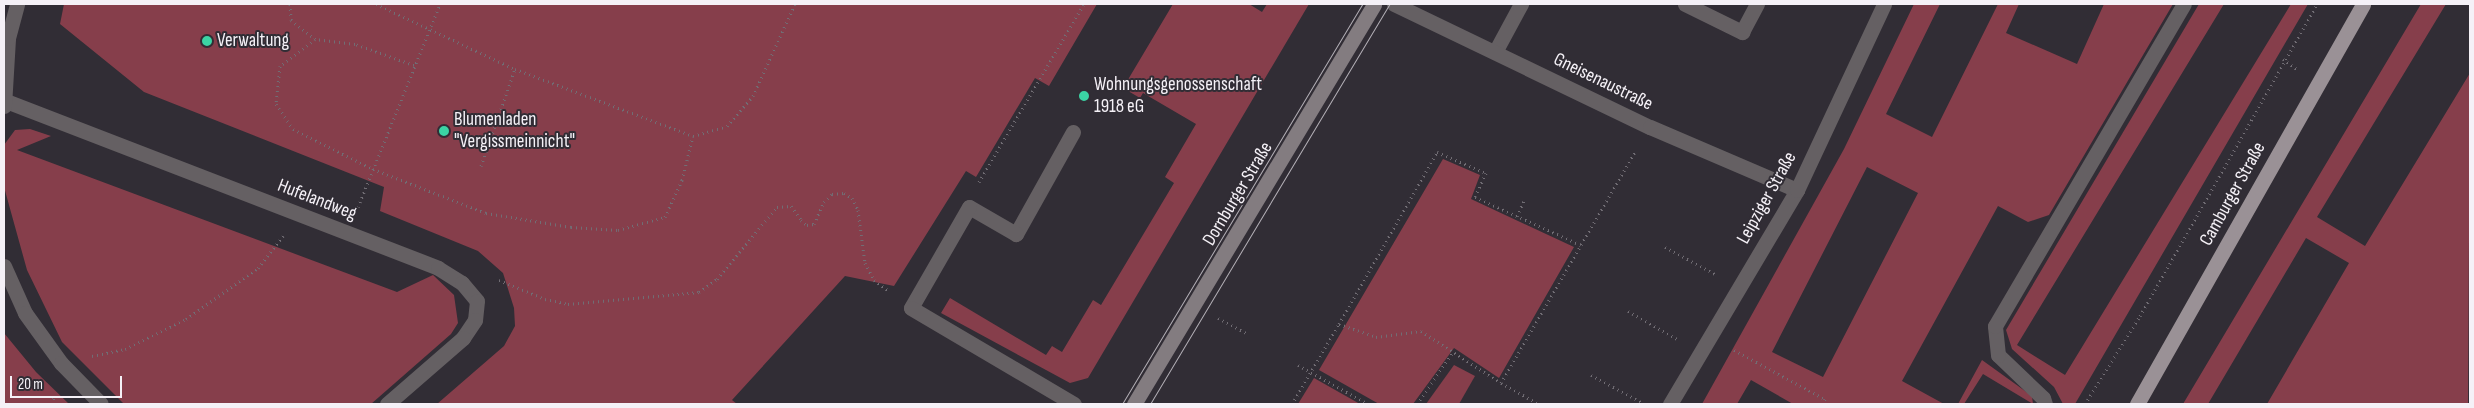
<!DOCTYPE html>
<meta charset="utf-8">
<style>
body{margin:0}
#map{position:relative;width:2474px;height:408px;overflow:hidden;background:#312d35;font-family:"Sofia Sans Condensed",sans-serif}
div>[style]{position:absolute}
.green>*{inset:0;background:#863e4b}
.path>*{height:3px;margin-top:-1.5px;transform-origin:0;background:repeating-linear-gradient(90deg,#716d74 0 1px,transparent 0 5px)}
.lane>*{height:15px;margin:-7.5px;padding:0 7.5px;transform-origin:7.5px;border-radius:7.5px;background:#656063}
.street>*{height:15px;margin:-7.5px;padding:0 7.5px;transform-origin:7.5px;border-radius:7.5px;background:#656063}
.secondary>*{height:15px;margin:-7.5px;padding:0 7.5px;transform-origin:7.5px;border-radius:7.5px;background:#837c80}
.primary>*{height:15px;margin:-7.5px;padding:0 7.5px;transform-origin:7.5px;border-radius:7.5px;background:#9a9196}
.tram>*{height:1px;margin:-0.5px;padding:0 0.5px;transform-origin:0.5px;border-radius:0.5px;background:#b3afb6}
.dots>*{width:14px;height:14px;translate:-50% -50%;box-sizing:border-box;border:2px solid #312d35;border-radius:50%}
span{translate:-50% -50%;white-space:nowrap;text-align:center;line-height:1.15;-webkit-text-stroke:4px #312d35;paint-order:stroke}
.poi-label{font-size:19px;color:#f5f1f7}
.left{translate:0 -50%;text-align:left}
.street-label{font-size:19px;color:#f5f1f7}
.frame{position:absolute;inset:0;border:5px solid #f5f1f7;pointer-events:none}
.scale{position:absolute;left:10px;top:376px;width:112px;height:22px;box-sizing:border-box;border:2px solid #f5f1f7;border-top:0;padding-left:6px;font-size:15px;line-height:18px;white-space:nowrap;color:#f5f1f7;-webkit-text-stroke:4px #312d35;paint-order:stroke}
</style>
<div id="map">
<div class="green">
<i style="clip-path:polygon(64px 4px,1097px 4px,1049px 86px,1035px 78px,976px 177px,966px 171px,894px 286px,845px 276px,732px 400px,737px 404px,437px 404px,504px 346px,515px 326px,514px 308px,503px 273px,478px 251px,380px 211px,384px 187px,144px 92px,60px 24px)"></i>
<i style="clip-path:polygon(1173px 4px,1249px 4px,1262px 12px,1267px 4px,1309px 4px,1088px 378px,1070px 383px,941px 313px,950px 298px,1046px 355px,1052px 346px,1062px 352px,1093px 300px,1101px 305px,1174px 183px,1165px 177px,1196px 124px,1143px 93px,1140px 98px,1123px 88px)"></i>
<i style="clip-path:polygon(evenodd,1914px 4px,1940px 4px,1886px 114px,1932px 137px,1998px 4px,2019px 4px,2006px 33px,2077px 64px,2104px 4px,2173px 4px,2049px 215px,2028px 222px,1998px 206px,1902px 381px,1944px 404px,1793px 404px,1751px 380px,1737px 404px,1702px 404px,1844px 149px,1914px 4px,1867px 167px,1918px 193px,1823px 377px,1772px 352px,1867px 167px)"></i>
<i style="clip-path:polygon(2199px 4px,2224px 4px,2017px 345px,2065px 375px,2291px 4px,2308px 4px,2075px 404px,2063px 404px,2054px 387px,2012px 349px,2006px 330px)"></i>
<i style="clip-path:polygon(2421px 4px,2446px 4px,2317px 217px,2365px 246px,2470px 73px,2468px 404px,2267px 404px,2349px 263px,2306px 238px,2208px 404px,2183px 404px)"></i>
<i style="clip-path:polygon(30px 129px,51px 136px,17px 150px,397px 292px,433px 275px,454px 295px,458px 323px,451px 334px,371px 404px,124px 404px,62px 342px,27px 270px,4px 187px,4px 145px,15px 130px)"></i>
<i style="clip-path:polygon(1443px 159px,1480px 175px,1471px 199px,1574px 247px,1499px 378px,1454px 348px,1413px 404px,1379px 404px,1319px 370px)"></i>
<i style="clip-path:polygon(4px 333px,36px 372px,69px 404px,4px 404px)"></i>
<i style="clip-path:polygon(1982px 360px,2032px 396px,2033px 404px,1983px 374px,1964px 404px,1958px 404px)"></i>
<i style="clip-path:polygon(1454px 365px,1475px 376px,1459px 404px,1426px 404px)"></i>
<i style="clip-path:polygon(1314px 378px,1360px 404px,1298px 404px)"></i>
</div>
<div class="path">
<i style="left:290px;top:4px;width:16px;rotate:86deg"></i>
<i style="left:291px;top:20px;width:31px;rotate:38deg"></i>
<i style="left:376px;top:4px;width:153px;rotate:25.1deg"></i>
<i style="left:515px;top:69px;width:190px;rotate:20.6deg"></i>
<i style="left:693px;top:136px;width:35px;rotate:-16deg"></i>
<i style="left:727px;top:126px;width:40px;rotate:-49deg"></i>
<i style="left:753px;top:96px;width:101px;rotate:-65.5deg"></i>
<i style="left:2283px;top:59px;width:17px;rotate:36deg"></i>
<i style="left:414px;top:65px;width:63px;rotate:-160.4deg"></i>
<i style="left:355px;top:44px;width:40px;rotate:-172.9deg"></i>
<i style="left:315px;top:39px;width:44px;rotate:142.4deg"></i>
<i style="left:280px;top:66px;width:38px;rotate:96deg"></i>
<i style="left:276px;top:104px;width:30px;rotate:56deg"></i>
<i style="left:293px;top:129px;width:89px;rotate:26.6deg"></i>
<i style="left:373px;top:169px;width:121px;rotate:21.3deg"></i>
<i style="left:486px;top:213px;width:86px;rotate:9.4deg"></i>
<i style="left:571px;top:227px;width:47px;rotate:3.7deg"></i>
<i style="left:618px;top:230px;width:49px;rotate:-15.5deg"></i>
<i style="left:665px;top:217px;width:41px;rotate:-65.3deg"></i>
<i style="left:682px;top:180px;width:45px;rotate:-76deg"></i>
<i style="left:481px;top:166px;width:103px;rotate:-70.7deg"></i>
<i style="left:979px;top:182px;width:207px;rotate:-59.5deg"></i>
<i style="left:358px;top:207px;width:219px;rotate:-68deg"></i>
<i style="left:1517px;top:216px;width:17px;rotate:-65deg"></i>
<i style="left:1665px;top:247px;width:59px;rotate:28.3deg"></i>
<i style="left:499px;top:280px;width:50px;rotate:22.4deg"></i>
<i style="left:545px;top:299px;width:24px;rotate:12deg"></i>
<i style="left:568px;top:304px;width:132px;rotate:-5.2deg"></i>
<i style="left:699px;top:292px;width:22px;rotate:-36deg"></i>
<i style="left:717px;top:279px;width:94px;rotate:-50.2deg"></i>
<i style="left:777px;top:207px;width:14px;rotate:-4deg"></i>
<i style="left:791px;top:206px;width:17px;rotate:54deg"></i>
<i style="left:801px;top:220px;width:8px;rotate:40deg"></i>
<i style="left:807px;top:225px;width:7px;rotate:-8deg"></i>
<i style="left:814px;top:224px;width:24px;rotate:-66deg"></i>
<i style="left:824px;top:202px;width:11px;rotate:-45deg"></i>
<i style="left:832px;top:194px;width:12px;rotate:-5deg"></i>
<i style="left:844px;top:193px;width:9px;rotate:32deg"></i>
<i style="left:852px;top:198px;width:13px;rotate:63deg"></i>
<i style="left:858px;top:210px;width:53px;rotate:82.5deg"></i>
<i style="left:865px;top:263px;width:19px;rotate:62deg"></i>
<i style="left:874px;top:280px;width:19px;rotate:36deg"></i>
<i style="left:1628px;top:311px;width:56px;rotate:29.7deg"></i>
<i style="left:1218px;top:318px;width:32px;rotate:28deg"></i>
<i style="left:1339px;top:324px;width:198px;rotate:-60.3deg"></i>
<i style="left:1437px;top:152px;width:53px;rotate:23.2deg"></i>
<i style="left:1486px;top:173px;width:26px;rotate:115deg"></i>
<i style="left:1475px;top:197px;width:116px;rotate:24.4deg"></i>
<i style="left:1734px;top:350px;width:103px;rotate:28.3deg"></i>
<i style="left:1825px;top:399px;width:6px;rotate:121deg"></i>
<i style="left:92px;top:356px;width:34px;rotate:-12deg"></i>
<i style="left:125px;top:349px;width:68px;rotate:-26.2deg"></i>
<i style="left:186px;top:319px;width:88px;rotate:-35.3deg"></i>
<i style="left:258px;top:268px;width:41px;rotate:-52deg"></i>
<i style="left:1298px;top:365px;width:80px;rotate:29.1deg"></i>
<i style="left:1591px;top:375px;width:59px;rotate:28.3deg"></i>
<i style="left:1501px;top:383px;width:43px;rotate:28.9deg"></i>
<i style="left:53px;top:404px;width:9px;rotate:-84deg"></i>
<i style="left:1292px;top:404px;width:93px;rotate:-59.6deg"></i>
<i style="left:1339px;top:324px;width:39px;rotate:19deg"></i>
<i style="left:1376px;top:337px;width:45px;rotate:-7.6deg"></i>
<i style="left:1421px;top:331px;width:95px;rotate:33deg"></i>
<i style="left:1501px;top:383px;width:269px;rotate:-59.9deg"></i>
<i style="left:1417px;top:404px;width:63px;rotate:-55.3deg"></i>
<i style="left:2085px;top:404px;width:104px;rotate:-58deg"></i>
<i style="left:2140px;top:316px;width:359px;rotate:-60.4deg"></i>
</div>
<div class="lane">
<i style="left:1685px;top:4px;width:64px;rotate:26.2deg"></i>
<i style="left:1742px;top:32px;width:32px;rotate:-62deg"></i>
<i style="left:1495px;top:52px;width:55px;rotate:-61.6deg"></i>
<i style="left:1073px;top:132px;width:117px;rotate:119.2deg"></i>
<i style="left:1016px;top:234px;width:54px;rotate:-150.1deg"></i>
<i style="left:969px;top:207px;width:116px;rotate:119.9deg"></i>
<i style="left:911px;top:308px;width:189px;rotate:30.5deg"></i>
<i style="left:2045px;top:404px;width:6px;rotate:-108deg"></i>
<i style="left:2043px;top:398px;width:62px;rotate:-136.3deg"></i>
<i style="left:1998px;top:355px;width:29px;rotate:-96deg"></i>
<i style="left:1995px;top:326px;width:373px;rotate:-59.6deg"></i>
</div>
<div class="street">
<i style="left:1394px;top:4px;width:284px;rotate:25.7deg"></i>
<i style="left:1650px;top:127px;width:160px;rotate:23.2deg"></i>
<i style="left:6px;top:101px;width:463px;rotate:21.1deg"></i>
<i style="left:438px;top:268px;width:28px;rotate:32deg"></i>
<i style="left:462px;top:283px;width:23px;rotate:50deg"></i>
<i style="left:477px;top:301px;width:19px;rotate:96deg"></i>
<i style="left:475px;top:320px;width:22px;rotate:124deg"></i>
<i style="left:463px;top:338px;width:101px;rotate:139deg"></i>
<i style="left:4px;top:106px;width:68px;rotate:-86.6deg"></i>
<i style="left:8px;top:38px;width:35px;rotate:-75deg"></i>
<i style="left:4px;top:266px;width:51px;rotate:65.9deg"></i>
<i style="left:25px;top:313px;width:62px;rotate:54.2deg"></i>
<i style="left:61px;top:363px;width:57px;rotate:45.7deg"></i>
<i style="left:1670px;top:404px;width:249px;rotate:-59.3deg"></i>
<i style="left:1797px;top:190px;width:205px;rotate:-64.9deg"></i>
</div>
<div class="secondary">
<i style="left:1134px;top:404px;width:466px;rotate:-59deg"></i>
</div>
<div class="primary">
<i style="left:2137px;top:404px;width:459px;rotate:-60.5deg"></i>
</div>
<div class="tram">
<i style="left:1122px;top:404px;width:466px;rotate:-59deg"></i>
<i style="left:1150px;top:404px;width:466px;rotate:-59.1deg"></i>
</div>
<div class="dots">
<i style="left:207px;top:41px;background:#3bd4a4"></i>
<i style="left:1084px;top:96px;background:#3bd4a4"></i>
<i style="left:444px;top:131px;background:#3bd4a4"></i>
</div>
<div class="poi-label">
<span class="left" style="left:217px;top:41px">Verwaltung</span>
<span class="left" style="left:1094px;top:96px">Wohnungsgenossenschaft<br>1918 eG</span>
<span class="left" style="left:454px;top:131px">Blumenladen<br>"Vergissmeinnicht"</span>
</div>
<div class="street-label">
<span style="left:1603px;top:82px;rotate:26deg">Gneisenaustraße</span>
<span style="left:1238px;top:194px;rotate:-59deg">Dornburger Straße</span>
<span style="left:2233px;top:194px;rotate:-61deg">Camburger Straße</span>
<span style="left:1767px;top:198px;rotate:-61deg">Leipziger Straße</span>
<span style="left:317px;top:200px;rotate:21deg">Hufelandweg</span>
</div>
<div class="frame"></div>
<div class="scale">20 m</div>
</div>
